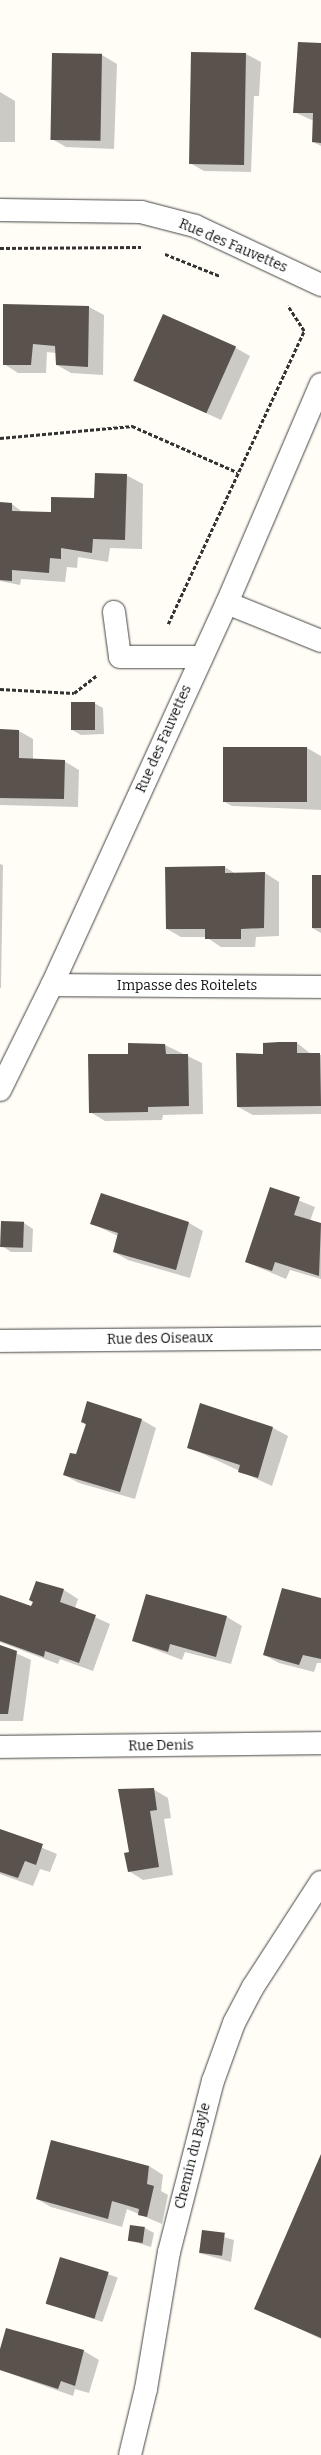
<!DOCTYPE html>
<style>
body{margin:0}
#map{position:relative;width:321px;height:2455px;overflow:hidden;background:#fffdf5;font-family:Bitter,serif}
div>[style]{position:absolute}
.shadow>*{inset:0;background:#0003;transform-origin:0 0}
.building>*{inset:0;background:#5a524d;transform-origin:0 0}
.path>*{height:2.5px;margin-top:-1.25px;transform-origin:0;background:repeating-linear-gradient(90deg,#333 0 4px,transparent 0 6px)}
.roads{filter:drop-shadow(0 0 1px #444) drop-shadow(0 0 1px #444)}
.service>*{height:22px;margin:-11px;padding:0 11px;transform-origin:11px;border-radius:11px;background:#fff}
.minor>*{height:22px;margin:-11px;padding:0 11px;transform-origin:11px;border-radius:11px;background:#fff}
.tertiary>*{height:22px;margin:-11px;padding:0 11px;transform-origin:11px;border-radius:11px;background:#fff}
span{translate:-50% -50%;white-space:nowrap;text-align:center;line-height:1.15;-webkit-text-stroke:4px #fff;paint-order:stroke}
.street-label{font-size:14px;color:#111}
</style>
<div id="map">
<div class="shadow">
<i style="clip-path:polygon(321px 44px,321px 146px,313px 142px,314px 121px,294px 112px)"></i>
<i style="clip-path:polygon(192px 53px,246px 54px,261px 62px,259px 96px,254px 96px,251px 172px,204px 171px,190px 163px)"></i>
<i style="clip-path:polygon(53px 54px,102px 55px,117px 64px,114px 149px,66px 147px,52px 139px)"></i>
<i style="clip-path:polygon(0 92px,15px 101px,15px 142px,0 142px)"></i>
<i style="clip-path:polygon(4px 305px,89px 307px,104px 315px,103px 375px,71px 373px,57px 365px,56px 353px,47px 352px,46px 373px,18px 373px,4px 364px)"></i>
<i style="clip-path:polygon(236px 348px,250px 356px,221px 420px,136px 381px)"></i>
<i style="clip-path:polygon(126px 475px,143px 484px,142px 549px,110px 548px,108px 562px,78px 557px,77px 568px,67px 567px,65px 582px,21px 579px,20px 585px,0 581px,0 503px,12px 504px,21px 511px,52px 513px,95px 499px)"></i>
<i style="clip-path:polygon(94px 703px,103px 708px,104px 734px,81px 735px,72px 730px)"></i>
<i style="clip-path:polygon(0 730px,19px 731px,33px 739px,33px 760px,64px 761px,79px 770px,78px 807px,0 805px)"></i>
<i style="clip-path:polygon(307px 748px,321px 756px,321px 810px,232px 806px,223px 801px,224px 749px)"></i>
<i style="clip-path:polygon(0 864px,3px 865px,1px 988px,0 988px)"></i>
<i style="clip-path:polygon(225px 867px,236px 874px,265px 873px,279px 882px,279px 936px,256px 937px,255px 947px,221px 947px,206px 937px,181px 937px,167px 929px,166px 868px)"></i>
<i style="clip-path:polygon(321px 876px,321px 933px,312px 928px)"></i>
<i style="clip-path:polygon(297px 1043px,311px 1054px,321px 1055px,321px 1114px,253px 1115px,238px 1107px,264px 1055px)"></i>
<i style="clip-path:polygon(129px 1044px,165px 1045px,202px 1063px,203px 1114px,163px 1115px,162px 1120px,105px 1121px,90px 1112px,129px 1055px)"></i>
<i style="clip-path:polygon(270px 1189px,315px 1207px,310px 1221px,321px 1224px,321px 1279px,290px 1270px,286px 1279px,246px 1262px)"></i>
<i style="clip-path:polygon(101px 1194px,189px 1223px,203px 1231px,190px 1278px,128px 1260px,114px 1252px,118px 1236px,92px 1224px)"></i>
<i style="clip-path:polygon(2px 1223px,24px 1223px,33px 1229px,32px 1252px,11px 1252px,2px 1246px)"></i>
<i style="clip-path:polygon(201px 1404px,273px 1428px,288px 1436px,272px 1486px,188px 1447px)"></i>
<i style="clip-path:polygon(142px 1420px,156px 1428px,135px 1499px,79px 1483px,64px 1475px,77px 1455px,86px 1425px,82px 1422px)"></i>
<i style="clip-path:polygon(36px 1582px,64px 1590px,78px 1599px,75px 1608px,110px 1624px,93px 1671px,60px 1659px,58px 1664px,0 1642px,0 1596px,32px 1607px)"></i>
<i style="clip-path:polygon(146px 1595px,227px 1617px,242px 1626px,231px 1664px,185px 1652px,182px 1660px,133px 1641px)"></i>
<i style="clip-path:polygon(321px 1599px,321px 1663px,317px 1663px,314px 1672px,279px 1663px,264px 1655px)"></i>
<i style="clip-path:polygon(0 1646px,31px 1660px,23px 1721px,0 1721px)"></i>
<i style="clip-path:polygon(153px 1789px,168px 1798px,171px 1818px,164px 1819px,173px 1875px,143px 1880px,129px 1871px,130px 1853px)"></i>
<i style="clip-path:polygon(0 1830px,57px 1854px,50px 1872px,40px 1869px,33px 1886px,0 1874px)"></i>
<i style="clip-path:polygon(321px 2156px,321px 2339px,255px 2308px)"></i>
<i style="clip-path:polygon(149px 2166px,163px 2175px,161px 2191px,168px 2195px,162px 2224px,127px 2209px,122px 2227px,51px 2207px,37px 2199px)"></i>
<i style="clip-path:polygon(145px 2228px,154px 2233px,151px 2247px,128px 2240px)"></i>
<i style="clip-path:polygon(203px 2231px,234px 2240px,231px 2262px,199px 2253px)"></i>
<i style="left:61px;top:2258px;width:60px;height:47px;rotate:19deg"></i>
<i style="clip-path:polygon(7px 2329px,84px 2351px,99px 2360px,89px 2393px,75px 2389px,73px 2396px,0 2370px,0 2353px)"></i>
</div>
<div class="building">
<i style="clip-path:polygon(298px 42px,321px 43px,321px 143px,312px 142px,313px 113px,293px 113px)"></i>
<i style="left:191px;top:52px;width:55px;height:112px;rotate:1deg"></i>
<i style="left:52px;top:53px;width:50px;height:87px;rotate:1deg"></i>
<i style="clip-path:polygon(3px 304px,89px 306px,88px 367px,56px 365px,55px 346px,33px 344px,31px 365px,3px 365px)"></i>
<i style="left:163px;top:314px;width:80px;height:73px;rotate:24deg"></i>
<i style="clip-path:polygon(95px 473px,127px 474px,125px 540px,93px 539px,92px 553px,61px 548px,61px 559px,50px 558px,49px 573px,12px 570px,12px 581px,0 580px,0 502px,12px 503px,12px 511px,51px 512px,51px 497px,94px 498px)"></i>
<i style="left:71px;top:702px;width:24px;height:28px"></i>
<i style="clip-path:polygon(0 729px,19px 730px,19px 758px,65px 760px,64px 799px,0 798px)"></i>
<i style="left:307px;top:747px;width:55px;height:84px;rotate:90deg"></i>
<i style="clip-path:polygon(225px 866px,225px 873px,265px 872px,264px 928px,241px 929px,241px 939px,205px 939px,205px 929px,166px 929px,165px 867px)"></i>
<i style="left:312px;top:875px;width:9px;height:53px"></i>
<i style="clip-path:polygon(279px 1042px,297px 1042px,297px 1053px,320px 1053px,321px 1106px,237px 1107px,236px 1053px,263px 1054px,263px 1043px)"></i>
<i style="clip-path:polygon(128px 1043px,165px 1044px,166px 1054px,188px 1054px,189px 1106px,148px 1107px,148px 1112px,89px 1113px,88px 1054px,128px 1054px)"></i>
<i style="clip-path:polygon(270px 1187px,300px 1197px,294px 1215px,321px 1223px,319px 1276px,275px 1262px,272px 1271px,245px 1262px)"></i>
<i style="clip-path:polygon(101px 1193px,189px 1222px,176px 1270px,113px 1252px,118px 1233px,90px 1224px)"></i>
<i style="left:1px;top:1221px;width:23px;height:26px;rotate:2deg"></i>
<i style="clip-path:polygon(87px 1401px,142px 1419px,120px 1492px,63px 1475px,70px 1453px,76px 1454px,86px 1424px,81px 1422px)"></i>
<i style="clip-path:polygon(200px 1403px,273px 1427px,258px 1478px,238px 1472px,240px 1465px,187px 1448px)"></i>
<i style="clip-path:polygon(36px 1581px,64px 1589px,60px 1602px,96px 1615px,79px 1663px,45px 1651px,44px 1657px,0 1641px,0 1595px,31px 1606px,33px 1602px,29px 1600px)"></i>
<i style="clip-path:polygon(282px 1588px,321px 1598px,321px 1659px,303px 1655px,299px 1665px,263px 1655px)"></i>
<i style="clip-path:polygon(146px 1594px,227px 1616px,216px 1657px,170px 1644px,168px 1652px,132px 1641px)"></i>
<i style="clip-path:polygon(0 1645px,17px 1651px,8px 1714px,0 1714px)"></i>
<i style="clip-path:polygon(154px 1788px,157px 1810px,150px 1811px,159px 1867px,128px 1872px,124px 1853px,129px 1852px,118px 1789px)"></i>
<i style="clip-path:polygon(0 1829px,43px 1844px,36px 1865px,25px 1861px,18px 1878px,0 1872px)"></i>
<i style="clip-path:polygon(51px 2140px,149px 2166px,147px 2184px,154px 2186px,147px 2217px,138px 2215px,139px 2209px,112px 2201px,108px 2219px,36px 2199px)"></i>
<i style="clip-path:polygon(321px 2154px,321px 2338px,254px 2309px)"></i>
<i style="left:130px;top:2225px;width:15px;height:16px;rotate:8deg"></i>
<i style="left:202px;top:2230px;width:23px;height:23px;rotate:7deg"></i>
<i style="left:60px;top:2257px;width:51px;height:49px;rotate:17deg"></i>
<i style="clip-path:polygon(6px 2328px,84px 2350px,75px 2386px,61px 2381px,58px 2389px,0 2370px,0 2349px)"></i>
</div>
<div class="path">
<i style="left:0;top:248px;width:141px;rotate:-0.4deg"></i>
<i style="left:165px;top:254px;width:59px;rotate:21.8deg"></i>
<i style="left:0;top:438px;width:133px;rotate:-5.2deg"></i>
<i style="left:132px;top:426px;width:115px;rotate:23.7deg"></i>
<i style="left:168px;top:624px;width:323px;rotate:-65.1deg"></i>
<i style="left:304px;top:331px;width:30px;rotate:-123deg"></i>
<i style="left:0;top:689px;width:74px;rotate:3.1deg"></i>
<i style="left:74px;top:693px;width:28px;rotate:-38deg"></i>
</div>
<div class="roads">
<div class="service">
<i style="left:114px;top:612px;width:45px;rotate:82.4deg"></i>
<i style="left:120px;top:657px;width:80px"></i>
</div>
<div class="minor">
<i style="left:0;top:210px;width:141px;rotate:0.8deg"></i>
<i style="left:141px;top:212px;width:56px;rotate:14.5deg"></i>
<i style="left:195px;top:226px;width:139px;rotate:25.1deg"></i>
<i style="left:227px;top:603px;width:101px;rotate:22deg"></i>
<i style="left:52px;top:985px;width:269px;rotate:0.4deg"></i>
<i style="left:0;top:1090px;width:117px;rotate:-63.7deg"></i>
<i style="left:52px;top:985px;width:420px;rotate:-65.4deg"></i>
<i style="left:227px;top:603px;width:238px;rotate:-66.8deg"></i>
<i style="left:0;top:1341px;width:321px;rotate:-0.5deg"></i>
<i style="left:130px;top:2455px;width:68px;rotate:-76.4deg"></i>
<i style="left:146px;top:2389px;width:139px;rotate:-80.5deg"></i>
<i style="left:169px;top:2252px;width:177px;rotate:-75.6deg"></i>
<i style="left:213px;top:2081px;width:62px;rotate:-70.1deg"></i>
<i style="left:234px;top:2023px;width:41px;rotate:-62.2deg"></i>
<i style="left:253px;top:1987px;width:125px;rotate:-57.1deg"></i>
</div>
<div class="tertiary">
<i style="left:0;top:1747px;width:321px;rotate:-0.7deg"></i>
</div>
</div>
<div class="street-label">
<span style="left:233px;top:246px;rotate:23deg">Rue des Fauvettes</span>
<span style="left:164px;top:739px;rotate:-66deg">Rue des Fauvettes</span>
<span style="left:187px;top:986px">Impasse des Roitelets</span>
<span style="left:160px;top:1339px;rotate:-1deg">Rue des Oiseaux</span>
<span style="left:161px;top:1746px;rotate:-1deg">Rue Denis</span>
<span style="left:193px;top:2156px;rotate:-76deg">Chemin du Bayle</span>
</div>
</div>
